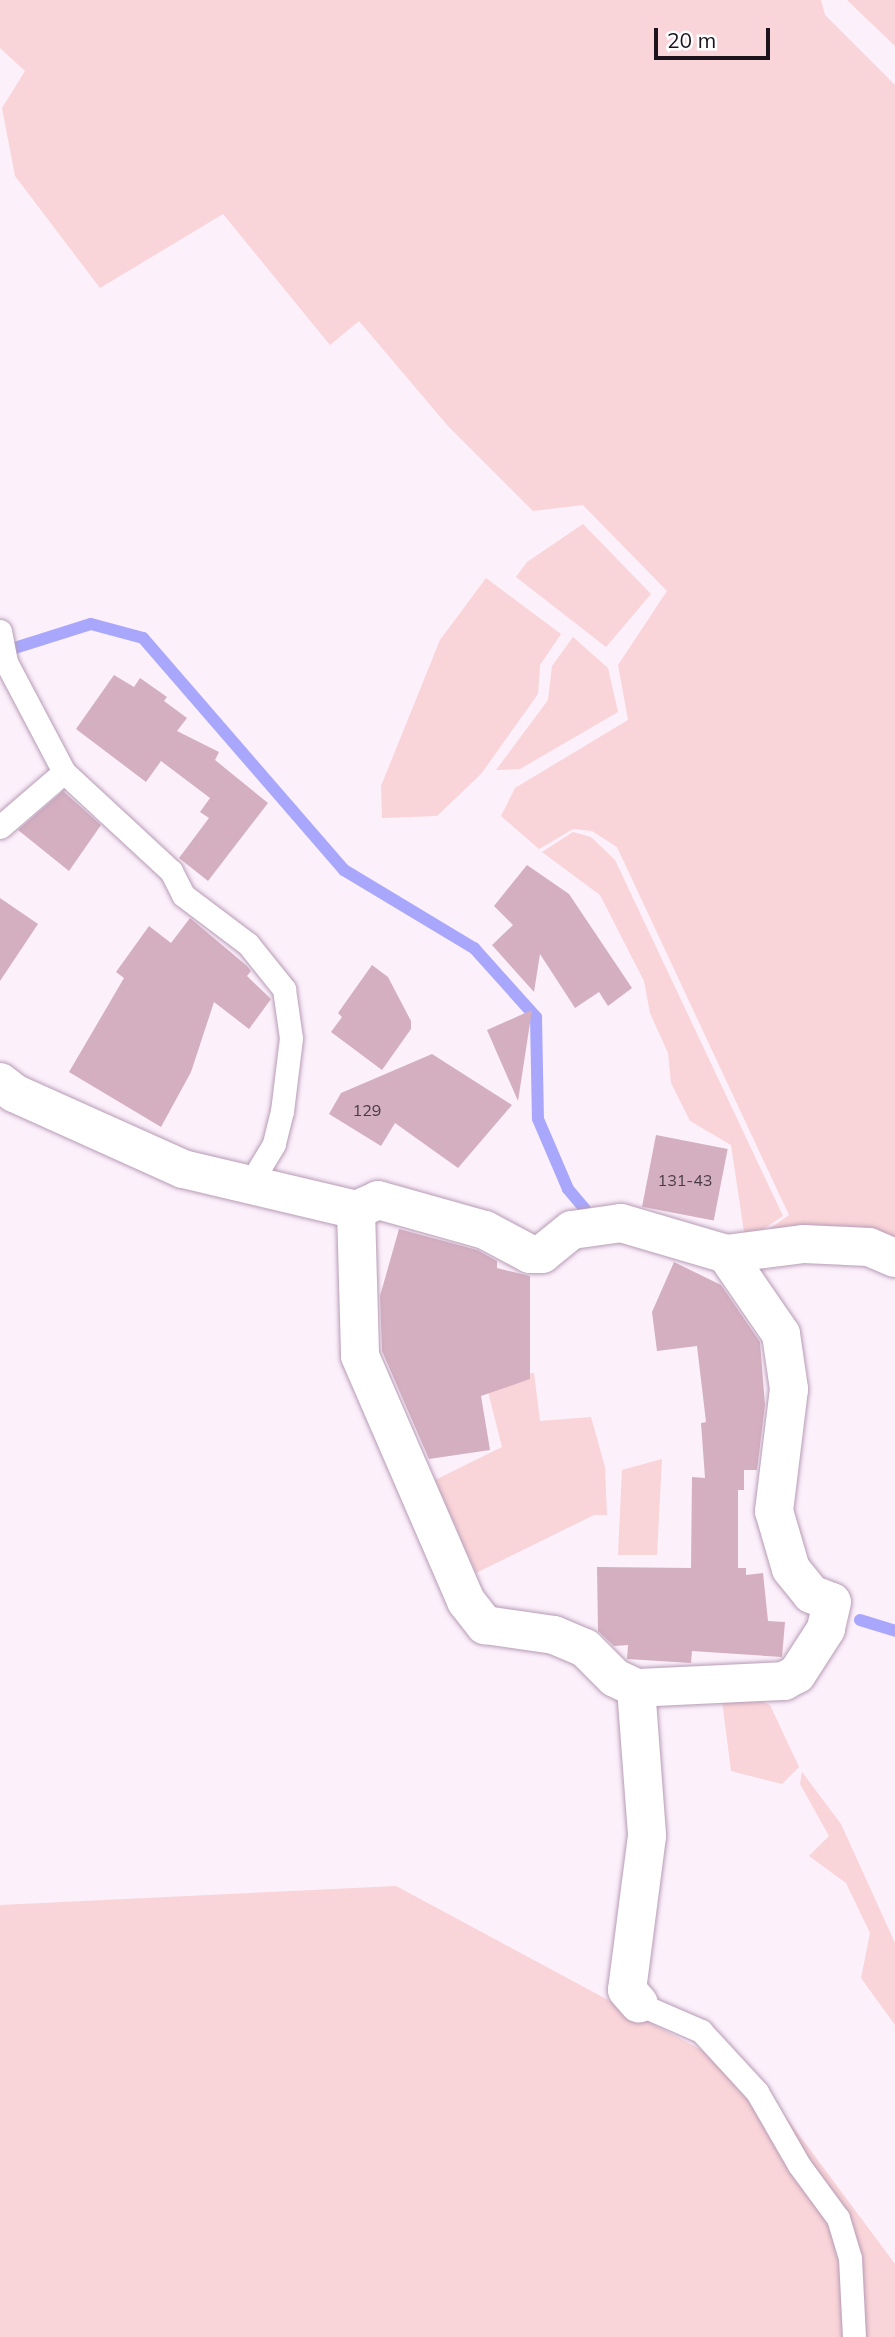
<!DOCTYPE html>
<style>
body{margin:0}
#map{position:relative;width:895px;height:2337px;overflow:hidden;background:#fcf0fb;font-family:Mulish,sans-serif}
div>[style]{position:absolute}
.green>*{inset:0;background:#f9d4d8}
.stream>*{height:12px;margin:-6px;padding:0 6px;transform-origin:6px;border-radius:6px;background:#a8a7fb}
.building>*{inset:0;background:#d4afc0;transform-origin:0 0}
.roads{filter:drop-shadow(0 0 2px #b79bb5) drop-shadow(0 0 2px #b79bb5)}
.lane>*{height:23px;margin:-11.5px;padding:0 11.5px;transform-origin:11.5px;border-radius:11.5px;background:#fff}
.street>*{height:38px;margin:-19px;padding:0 19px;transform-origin:19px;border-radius:19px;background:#fff}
span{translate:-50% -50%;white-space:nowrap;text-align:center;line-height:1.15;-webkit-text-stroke:7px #fff;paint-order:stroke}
.number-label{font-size:16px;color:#4b3a46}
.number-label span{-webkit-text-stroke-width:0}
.scale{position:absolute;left:654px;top:28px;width:116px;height:32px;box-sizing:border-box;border:4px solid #1d131d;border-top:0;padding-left:9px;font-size:21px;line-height:24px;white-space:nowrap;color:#1d131d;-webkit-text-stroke:5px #fff;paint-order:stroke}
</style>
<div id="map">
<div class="green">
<i style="clip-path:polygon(0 0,821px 0,825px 15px,895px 85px,895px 1255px,747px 1245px,789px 1215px,617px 847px,592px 831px,573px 829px,539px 849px,501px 816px,515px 788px,628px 720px,618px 665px,667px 591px,583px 505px,533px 511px,448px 426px,359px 321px,330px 345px,223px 214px,100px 288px,15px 176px,2px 108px,25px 71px,0 48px)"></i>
<i style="clip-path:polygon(847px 0,895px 0,895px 46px)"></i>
<i style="clip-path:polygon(583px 524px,651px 594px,606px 647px,516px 577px,527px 562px)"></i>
<i style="clip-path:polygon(486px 578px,561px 634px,540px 665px,538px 694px,481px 774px,437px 816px,382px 818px,381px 786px,440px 640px)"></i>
<i style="clip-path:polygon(573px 637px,608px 668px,618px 712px,520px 769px,496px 770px,548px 700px,552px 666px)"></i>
<i style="clip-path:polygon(573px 832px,591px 837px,615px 860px,783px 1216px,740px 1244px,744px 1232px,731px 1145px,690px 1121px,671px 1083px,668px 1053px,650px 1013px,644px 981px,600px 895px,542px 852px)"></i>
<i style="clip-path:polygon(534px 1373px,540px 1421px,591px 1417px,605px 1467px,607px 1515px,594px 1515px,476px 1573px,435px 1480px,502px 1447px,484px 1376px)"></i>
<i style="clip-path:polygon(662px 1459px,657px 1555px,618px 1555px,622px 1470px)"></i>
<i style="clip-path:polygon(721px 1693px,747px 1695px,770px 1705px,799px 1767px,782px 1784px,731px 1771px)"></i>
<i style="clip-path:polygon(802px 1772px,841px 1824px,895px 1943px,895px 2025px,861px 1978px,870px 1933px,846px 1883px,809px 1856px,829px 1836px,800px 1784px)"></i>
<i style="clip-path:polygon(396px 1886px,759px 2081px,895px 2264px,895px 2337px,0 2337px,0 1905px)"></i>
</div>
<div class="stream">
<i style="left:2px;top:652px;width:93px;rotate:-17.5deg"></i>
<i style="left:91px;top:624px;width:54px;rotate:15.1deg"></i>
<i style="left:143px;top:638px;width:307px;rotate:49.1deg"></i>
<i style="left:344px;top:870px;width:152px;rotate:31deg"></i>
<i style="left:474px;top:948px;width:93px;rotate:48.1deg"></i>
<i style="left:536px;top:1017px;width:102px;rotate:88.9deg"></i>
<i style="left:538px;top:1119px;width:76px;rotate:66.8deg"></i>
<i style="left:568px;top:1189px;width:26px;rotate:50deg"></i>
<i style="left:860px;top:1620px;width:37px;rotate:17deg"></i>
</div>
<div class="building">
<i style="clip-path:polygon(114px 675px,134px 687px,140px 678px,167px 697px,164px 701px,187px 718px,177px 731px,219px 752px,215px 760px,268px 803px,208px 881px,179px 858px,209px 818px,200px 812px,210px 798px,161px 761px,146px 782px,76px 729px)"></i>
<i style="clip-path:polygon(63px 791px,101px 825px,69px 871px,18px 830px)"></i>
<i style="clip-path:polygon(527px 865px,569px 894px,632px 988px,608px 1006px,599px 992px,575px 1008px,540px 954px,534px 992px,492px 945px,513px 925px,494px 906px)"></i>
<i style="clip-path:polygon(0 898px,38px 924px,0 981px)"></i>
<i style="clip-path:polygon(190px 918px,247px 966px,251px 971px,247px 976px,271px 999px,249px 1029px,214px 1002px,191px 1072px,161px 1127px,69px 1072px,124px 978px,116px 972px,149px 926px,171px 943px)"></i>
<i style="clip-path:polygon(372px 965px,388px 977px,411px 1021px,411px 1029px,382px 1070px,331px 1032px,342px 1017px,338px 1013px)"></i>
<i style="clip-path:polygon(532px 1010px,518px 1101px,487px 1030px)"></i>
<i style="clip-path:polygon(432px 1054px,512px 1105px,458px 1168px,395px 1123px,381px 1146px,329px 1114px,341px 1093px)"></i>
<i style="left:656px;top:1135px;width:73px;height:73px;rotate:11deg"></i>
<i style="clip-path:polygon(399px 1229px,477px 1250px,497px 1261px,497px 1268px,530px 1276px,530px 1379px,481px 1396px,490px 1450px,429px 1459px,382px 1351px,380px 1296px)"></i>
<i style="clip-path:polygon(674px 1262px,721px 1285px,760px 1342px,765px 1405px,757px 1470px,744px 1470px,744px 1490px,738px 1490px,738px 1568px,746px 1568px,746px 1575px,763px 1573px,768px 1621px,785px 1622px,782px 1657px,692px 1651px,691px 1663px,627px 1659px,628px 1645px,614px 1646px,598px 1631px,597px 1567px,691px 1568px,692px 1477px,705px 1478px,701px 1423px,706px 1422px,697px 1346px,657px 1351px,652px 1312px)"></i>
</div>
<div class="roads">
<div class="lane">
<i style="left:0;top:631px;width:32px;rotate:79deg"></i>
<i style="left:6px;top:662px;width:124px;rotate:62.2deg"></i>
<i style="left:64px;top:772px;width:146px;rotate:42.8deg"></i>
<i style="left:171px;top:871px;width:27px;rotate:63deg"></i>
<i style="left:183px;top:895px;width:81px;rotate:37deg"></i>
<i style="left:248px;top:944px;width:58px;rotate:51.3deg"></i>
<i style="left:284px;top:989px;width:49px;rotate:81.9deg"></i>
<i style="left:291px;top:1038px;width:74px;rotate:97deg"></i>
<i style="left:282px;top:1111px;width:34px;rotate:104deg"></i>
<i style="left:274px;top:1144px;width:47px;rotate:121deg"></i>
<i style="left:0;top:827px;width:84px;rotate:-40.7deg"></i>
<i style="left:639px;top:2004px;width:68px;rotate:23.5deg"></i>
<i style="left:701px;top:2031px;width:83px;rotate:47.4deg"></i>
<i style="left:757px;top:2092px;width:84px;rotate:60.1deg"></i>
<i style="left:799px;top:2165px;width:66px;rotate:53.7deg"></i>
<i style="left:838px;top:2218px;width:42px;rotate:73.3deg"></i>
<i style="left:850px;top:2258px;width:79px;rotate:87.1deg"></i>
</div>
<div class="street">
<i style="left:0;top:1082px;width:18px;rotate:38deg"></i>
<i style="left:14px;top:1093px;width:185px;rotate:24.2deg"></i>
<i style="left:183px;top:1169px;width:178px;rotate:13.3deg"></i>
<i style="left:356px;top:1210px;width:146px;rotate:88.4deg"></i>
<i style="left:360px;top:1356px;width:267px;rotate:66.6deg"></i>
<i style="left:466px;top:1601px;width:31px;rotate:52deg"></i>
<i style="left:485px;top:1625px;width:70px;rotate:8.2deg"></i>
<i style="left:554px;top:1635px;width:34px;rotate:23deg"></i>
<i style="left:585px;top:1648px;width:42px;rotate:45deg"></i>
<i style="left:615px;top:1678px;width:23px;rotate:25deg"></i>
<i style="left:636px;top:1688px;width:148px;rotate:85.7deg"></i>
<i style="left:647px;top:1836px;width:155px;rotate:97.4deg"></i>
<i style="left:627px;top:1990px;width:18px;rotate:49deg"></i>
<i style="left:356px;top:1210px;width:24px;rotate:-24deg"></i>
<i style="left:378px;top:1200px;width:111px;rotate:15.7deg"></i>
<i style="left:485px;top:1230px;width:51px;rotate:28.1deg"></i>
<i style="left:530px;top:1254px;width:12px"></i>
<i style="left:542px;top:1254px;width:38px;rotate:-39deg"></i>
<i style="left:572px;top:1230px;width:49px;rotate:-8.1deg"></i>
<i style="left:621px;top:1223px;width:109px;rotate:16.4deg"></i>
<i style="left:726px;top:1254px;width:97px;rotate:55.5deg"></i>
<i style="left:781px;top:1334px;width:56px;rotate:81.7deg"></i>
<i style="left:789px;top:1389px;width:123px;rotate:97deg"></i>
<i style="left:774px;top:1511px;width:60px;rotate:73.7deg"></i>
<i style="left:791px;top:1569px;width:32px;rotate:51deg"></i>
<i style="left:811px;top:1594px;width:22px;rotate:21deg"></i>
<i style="left:832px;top:1602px;width:28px;rotate:103deg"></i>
<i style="left:826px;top:1629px;width:54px;rotate:122.8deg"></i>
<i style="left:797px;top:1674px;width:15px;rotate:152deg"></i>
<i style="left:784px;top:1681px;width:148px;rotate:177.3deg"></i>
<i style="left:726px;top:1254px;width:79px;rotate:-7.3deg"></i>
<i style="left:804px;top:1244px;width:65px;rotate:2.6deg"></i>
<i style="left:869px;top:1247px;width:28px;rotate:23deg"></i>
</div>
</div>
<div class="number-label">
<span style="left:367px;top:1110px">129</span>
<span style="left:685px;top:1180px">131-43</span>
</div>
<div class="scale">20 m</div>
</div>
